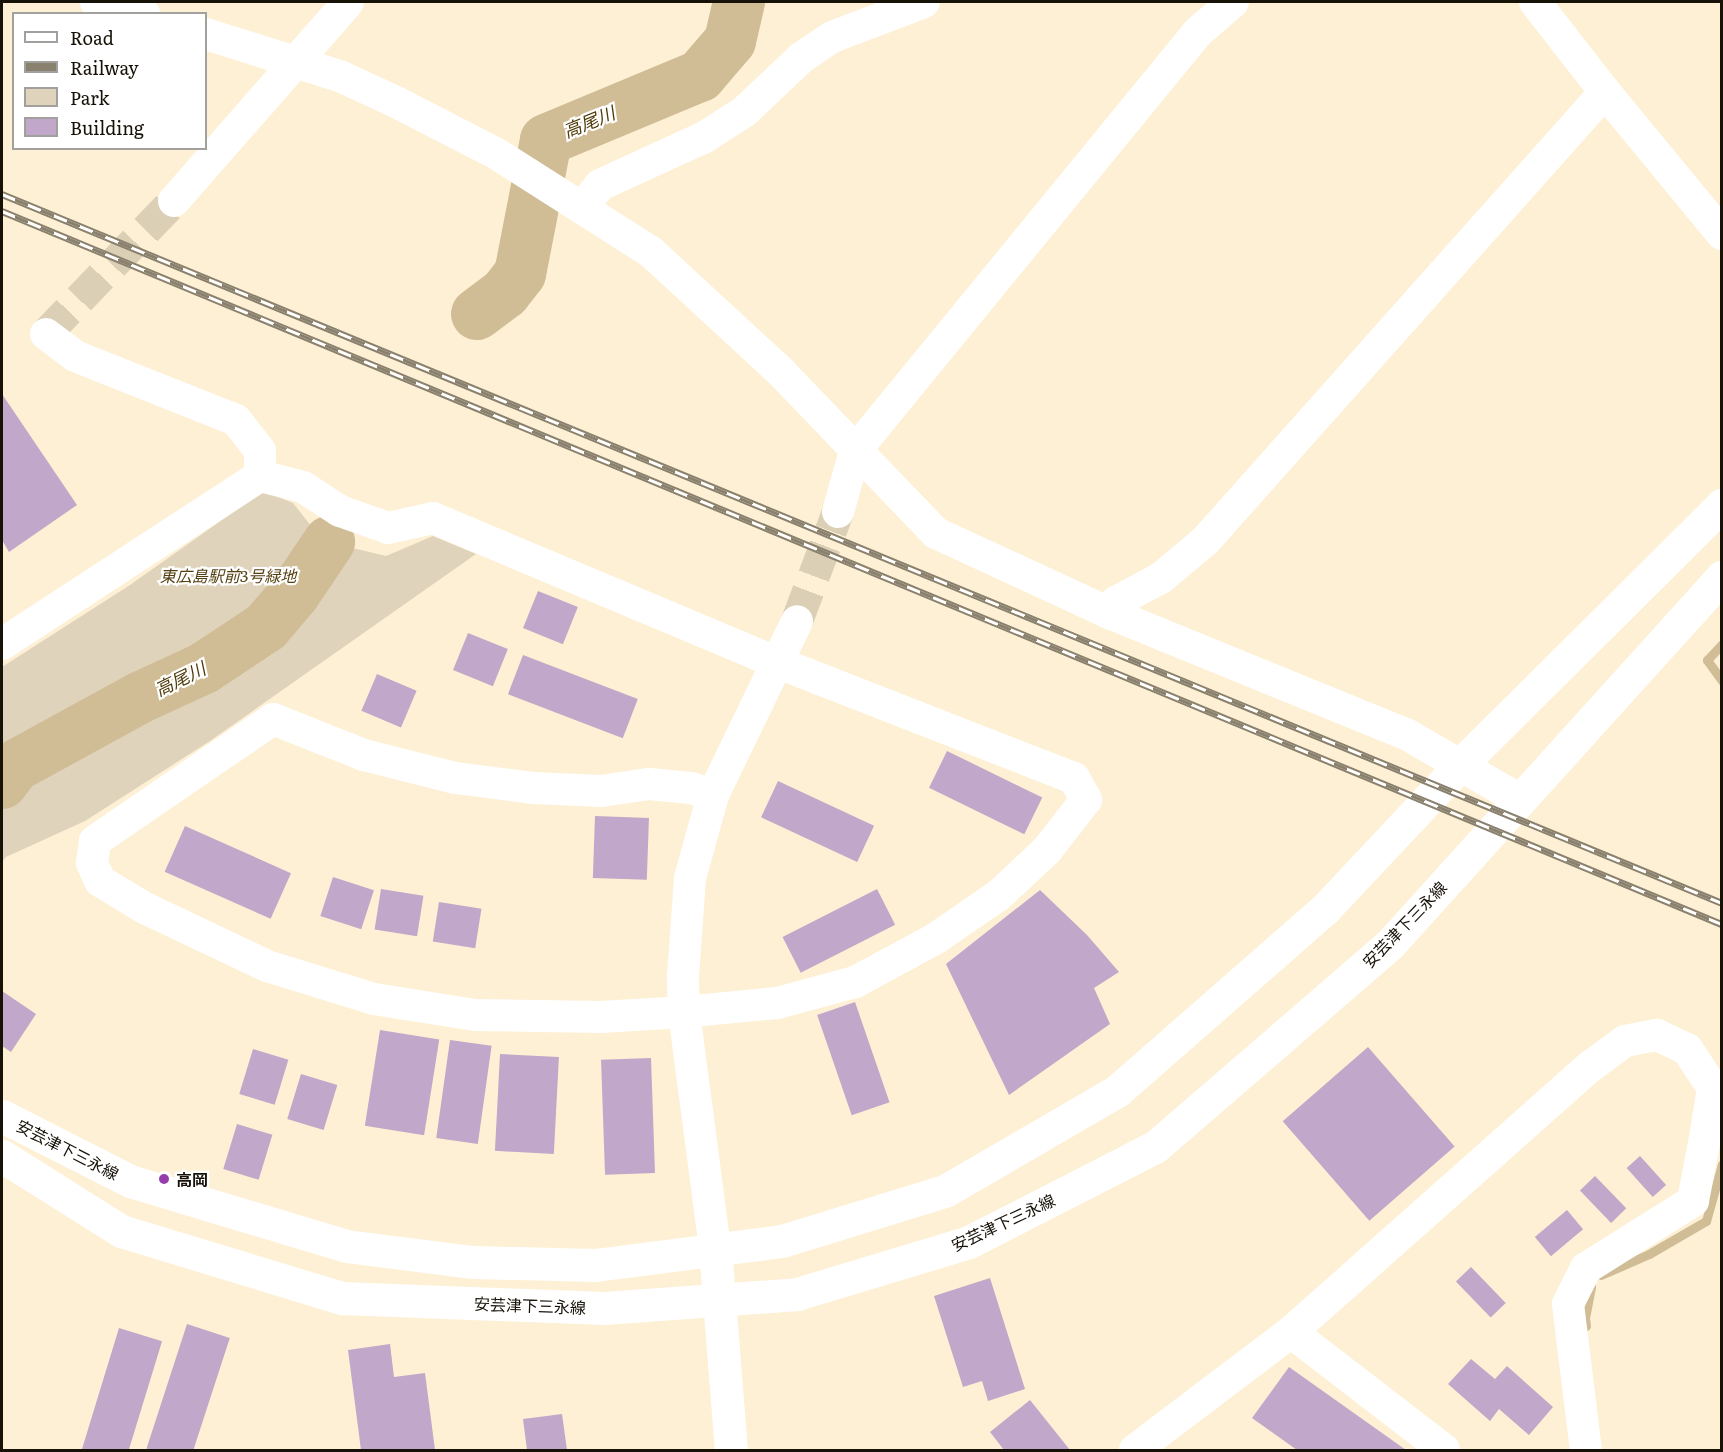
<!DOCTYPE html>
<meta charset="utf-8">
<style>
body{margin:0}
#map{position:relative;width:1723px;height:1452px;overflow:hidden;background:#fef0d4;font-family:Literata,"Noto Sans JP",serif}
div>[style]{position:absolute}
.green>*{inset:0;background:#e0d3bb}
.stream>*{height:9px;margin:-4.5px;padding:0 4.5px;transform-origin:4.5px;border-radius:4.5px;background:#d0bd96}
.river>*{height:52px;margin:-26px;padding:0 26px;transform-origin:26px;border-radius:26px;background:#d0bd96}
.building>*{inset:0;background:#c1a7c9;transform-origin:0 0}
.minor-tunnel>*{height:32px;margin-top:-16px;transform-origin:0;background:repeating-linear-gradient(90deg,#dbcfb5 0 32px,transparent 0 48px)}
.minor>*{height:32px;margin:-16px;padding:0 16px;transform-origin:16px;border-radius:16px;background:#fff}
.tertiary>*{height:33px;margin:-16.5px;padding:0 16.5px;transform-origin:16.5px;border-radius:16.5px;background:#fff}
.primary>*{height:33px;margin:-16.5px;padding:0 16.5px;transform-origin:16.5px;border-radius:16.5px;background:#fff}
.rail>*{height:7px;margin-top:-3.5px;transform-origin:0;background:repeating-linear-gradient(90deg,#fff 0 14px,#89806e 0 28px);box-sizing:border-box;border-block:2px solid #89806e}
.dots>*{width:16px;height:16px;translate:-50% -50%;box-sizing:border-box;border:3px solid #fff;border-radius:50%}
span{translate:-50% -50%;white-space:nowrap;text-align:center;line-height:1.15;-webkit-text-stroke:4.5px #fff;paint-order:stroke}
.park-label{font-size:16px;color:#554011;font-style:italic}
.street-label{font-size:16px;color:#161208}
.poi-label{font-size:16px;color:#161208;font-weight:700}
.left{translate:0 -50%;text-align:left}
.water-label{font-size:18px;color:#4f3b0a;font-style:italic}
.frame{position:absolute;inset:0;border:3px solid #161208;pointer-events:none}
.legend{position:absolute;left:12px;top:12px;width:195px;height:138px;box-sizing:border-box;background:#fff;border:2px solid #a2a09c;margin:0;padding:8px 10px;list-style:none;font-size:18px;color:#161208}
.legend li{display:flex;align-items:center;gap:12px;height:30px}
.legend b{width:30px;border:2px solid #a2a09c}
</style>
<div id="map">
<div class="green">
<i style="clip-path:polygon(263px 491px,293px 503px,319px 536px,269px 605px,195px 655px,6px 759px,2px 765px,2px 667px,130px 585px)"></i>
<i style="clip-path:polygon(433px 536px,476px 554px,210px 741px,85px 821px,6px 857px,2px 862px,2px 805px,38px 769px,167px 703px,280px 636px,316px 592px,336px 544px,386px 556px)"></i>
</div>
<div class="stream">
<i style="left:1722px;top:644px;width:22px;rotate:133deg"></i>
<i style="left:1707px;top:660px;width:26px;rotate:54deg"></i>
<i style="left:1601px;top:1275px;width:52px;rotate:-23.6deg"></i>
<i style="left:1649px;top:1254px;width:66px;rotate:-30.1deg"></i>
<i style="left:1706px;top:1221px;width:59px;rotate:-74.3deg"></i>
<i style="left:1586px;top:1326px;width:8px;rotate:-97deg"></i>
<i style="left:1585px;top:1318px;width:32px;rotate:-79deg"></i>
</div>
<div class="river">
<i style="left:477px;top:314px;width:35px;rotate:-37deg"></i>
<i style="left:505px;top:293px;width:24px;rotate:-52deg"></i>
<i style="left:520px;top:274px;width:136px;rotate:-79deg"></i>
<i style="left:546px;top:140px;width:167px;rotate:-22.6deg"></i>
<i style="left:700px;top:76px;width:46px;rotate:-49.4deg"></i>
<i style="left:730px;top:41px;width:40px;rotate:-77deg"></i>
<i style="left:2px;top:783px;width:21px;rotate:-53deg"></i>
<i style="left:15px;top:766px;width:141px;rotate:-28.7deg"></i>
<i style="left:139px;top:698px;width:72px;rotate:-24.8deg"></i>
<i style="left:204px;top:668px;width:74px;rotate:-33.5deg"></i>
<i style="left:266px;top:627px;width:43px;rotate:-49.7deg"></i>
<i style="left:294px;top:594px;width:63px;rotate:-56.1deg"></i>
</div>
<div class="building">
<i style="clip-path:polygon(2px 394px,77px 505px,9px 552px,2px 540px)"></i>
<i style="left:538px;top:591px;width:43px;height:40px;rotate:22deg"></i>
<i style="left:468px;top:633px;width:43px;height:40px;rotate:22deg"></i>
<i style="left:523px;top:655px;width:123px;height:42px;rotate:21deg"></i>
<i style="left:377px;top:674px;width:43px;height:40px;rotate:23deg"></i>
<i style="left:947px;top:751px;width:106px;height:41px;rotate:26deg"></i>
<i style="left:778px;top:781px;width:106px;height:40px;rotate:25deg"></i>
<i style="left:595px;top:816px;width:54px;height:62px;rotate:2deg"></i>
<i style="left:185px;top:826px;width:116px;height:50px;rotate:24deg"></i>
<i style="left:333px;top:877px;width:43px;height:41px;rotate:18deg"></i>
<i style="left:381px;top:889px;width:43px;height:41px;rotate:9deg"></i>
<i style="left:877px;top:889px;width:40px;height:106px;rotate:63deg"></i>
<i style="clip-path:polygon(1040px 890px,1087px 935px,1119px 972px,1094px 988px,1110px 1024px,1009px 1095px,946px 964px)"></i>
<i style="left:439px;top:902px;width:43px;height:40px;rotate:9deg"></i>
<i style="clip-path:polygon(2px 991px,36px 1014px,11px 1052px,2px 1046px)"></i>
<i style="left:855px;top:1002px;width:106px;height:40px;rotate:71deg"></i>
<i style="left:380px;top:1030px;width:60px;height:97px;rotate:9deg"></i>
<i style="left:450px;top:1040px;width:42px;height:99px;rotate:8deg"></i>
<i style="left:1368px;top:1047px;width:132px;height:113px;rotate:49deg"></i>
<i style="left:253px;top:1049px;width:37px;height:47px;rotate:17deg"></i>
<i style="left:500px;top:1054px;width:59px;height:97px;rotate:3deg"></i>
<i style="left:651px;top:1058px;width:115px;height:50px;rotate:88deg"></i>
<i style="left:301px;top:1074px;width:38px;height:47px;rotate:17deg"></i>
<i style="left:237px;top:1124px;width:37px;height:47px;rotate:17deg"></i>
<i style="left:1640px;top:1156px;width:39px;height:18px;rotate:48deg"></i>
<i style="left:1595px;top:1176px;width:45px;height:21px;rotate:46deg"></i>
<i style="left:1567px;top:1210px;width:25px;height:42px;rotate:50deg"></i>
<i style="left:1471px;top:1267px;width:50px;height:21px;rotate:46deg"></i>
<i style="clip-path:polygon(990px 1278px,1025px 1389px,988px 1401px,982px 1381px,963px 1387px,934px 1296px)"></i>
<i style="left:187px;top:1324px;width:45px;height:131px;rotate:18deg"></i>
<i style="left:119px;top:1328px;width:45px;height:127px;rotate:17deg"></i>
<i style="clip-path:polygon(390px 1344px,394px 1377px,425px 1373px,435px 1450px,361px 1450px,348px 1350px)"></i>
<i style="clip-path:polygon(1471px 1359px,1495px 1379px,1507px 1366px,1553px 1407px,1529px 1435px,1499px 1409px,1490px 1421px,1448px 1384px)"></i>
<i style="clip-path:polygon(1289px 1367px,1406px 1450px,1297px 1450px,1252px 1418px)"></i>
<i style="clip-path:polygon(1030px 1400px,1070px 1450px,1004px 1450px,990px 1432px)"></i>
<i style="clip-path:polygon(562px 1414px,567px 1450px,527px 1450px,523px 1419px)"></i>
</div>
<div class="minor-tunnel">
<i style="left:46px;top:334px;width:185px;rotate:-46.1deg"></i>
<i style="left:797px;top:621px;width:116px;rotate:-69.4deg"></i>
</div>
<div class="minor">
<i style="left:96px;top:2px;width:19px;rotate:6deg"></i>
<i style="left:115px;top:4px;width:31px;rotate:19deg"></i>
<i style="left:1535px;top:2px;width:114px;rotate:52.1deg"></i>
<i style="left:1605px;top:92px;width:184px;rotate:50.5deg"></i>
<i style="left:206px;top:34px;width:143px;rotate:17.5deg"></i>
<i style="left:342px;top:77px;width:60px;rotate:24.8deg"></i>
<i style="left:396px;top:102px;width:114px;rotate:27.2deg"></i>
<i style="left:497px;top:154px;width:183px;rotate:32.5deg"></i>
<i style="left:651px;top:252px;width:176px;rotate:42.7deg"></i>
<i style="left:780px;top:371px;width:225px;rotate:46.1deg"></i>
<i style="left:936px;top:533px;width:191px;rotate:24.8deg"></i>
<i style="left:1109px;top:613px;width:323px;rotate:22.2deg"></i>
<i style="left:1408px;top:735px;width:129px;rotate:30.1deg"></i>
<i style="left:174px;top:201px;width:264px;rotate:-48.8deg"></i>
<i style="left:582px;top:208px;width:29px;rotate:-52deg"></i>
<i style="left:600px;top:185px;width:115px;rotate:-24.6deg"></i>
<i style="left:705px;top:137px;width:48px;rotate:-33deg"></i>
<i style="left:745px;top:111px;width:77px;rotate:-43.4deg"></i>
<i style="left:801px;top:58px;width:37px;rotate:-34deg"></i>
<i style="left:832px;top:37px;width:98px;rotate:-20.8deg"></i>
<i style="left:46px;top:334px;width:36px;rotate:37deg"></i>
<i style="left:75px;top:356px;width:173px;rotate:21.7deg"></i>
<i style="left:236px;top:420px;width:39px;rotate:52deg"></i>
<i style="left:260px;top:451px;width:25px;rotate:90deg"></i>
<i style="left:838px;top:512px;width:63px;rotate:-74.4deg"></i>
<i style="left:855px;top:451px;width:541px;rotate:-50.7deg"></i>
<i style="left:1198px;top:32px;width:46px;rotate:-40.6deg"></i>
<i style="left:1109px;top:613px;width:13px;rotate:-58deg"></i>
<i style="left:1116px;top:602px;width:51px;rotate:-28.1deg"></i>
<i style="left:1161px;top:578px;width:59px;rotate:-40.2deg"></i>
<i style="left:1206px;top:540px;width:600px;rotate:-48.31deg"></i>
<i style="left:2px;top:644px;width:308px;rotate:-33.1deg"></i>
<i style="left:260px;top:476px;width:44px;rotate:14.3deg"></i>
<i style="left:303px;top:487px;width:44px;rotate:33deg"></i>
<i style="left:340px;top:511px;width:51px;rotate:19.5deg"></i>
<i style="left:388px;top:528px;width:46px;rotate:-12.5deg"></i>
<i style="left:433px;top:518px;width:372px;rotate:22.8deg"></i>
<i style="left:776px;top:662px;width:320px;rotate:21.3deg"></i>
<i style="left:1074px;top:778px;width:25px;rotate:61deg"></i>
<i style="left:1086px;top:800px;width:63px;rotate:128deg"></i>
<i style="left:1047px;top:850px;width:66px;rotate:136.8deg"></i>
<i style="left:999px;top:895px;width:78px;rotate:145.5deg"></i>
<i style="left:935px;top:939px;width:91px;rotate:151.7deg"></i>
<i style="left:855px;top:982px;width:81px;rotate:164.9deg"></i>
<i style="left:777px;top:1003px;width:93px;rotate:174.5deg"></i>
<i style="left:684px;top:1012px;width:83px;rotate:176.6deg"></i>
<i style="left:601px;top:1017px;width:126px;rotate:-179.1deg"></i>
<i style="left:475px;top:1015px;width:102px;rotate:-171deg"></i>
<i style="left:374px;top:999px;width:112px;rotate:-162.9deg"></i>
<i style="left:267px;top:966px;width:137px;rotate:-154.6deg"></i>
<i style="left:143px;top:907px;width:50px;rotate:-148.8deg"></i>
<i style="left:100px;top:881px;width:20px;rotate:-114deg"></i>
<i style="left:92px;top:863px;width:22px;rotate:-82deg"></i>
<i style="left:95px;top:841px;width:216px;rotate:-34.4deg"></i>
<i style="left:273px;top:719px;width:98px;rotate:21.6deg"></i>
<i style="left:364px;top:755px;width:94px;rotate:14.2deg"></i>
<i style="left:455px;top:778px;width:80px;rotate:7.2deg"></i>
<i style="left:534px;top:788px;width:67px;rotate:2.6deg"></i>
<i style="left:601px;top:791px;width:49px;rotate:-8.3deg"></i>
<i style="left:649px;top:784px;width:42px;rotate:5.4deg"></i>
<i style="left:691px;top:788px;width:23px;rotate:18deg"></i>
<i style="left:715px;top:1248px;width:238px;rotate:-97.5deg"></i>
<i style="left:684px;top:1012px;width:36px;rotate:-92deg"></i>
<i style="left:683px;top:976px;width:98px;rotate:-85.9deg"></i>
<i style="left:690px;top:878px;width:86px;rotate:-74.5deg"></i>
<i style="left:713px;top:795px;width:193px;rotate:-64.2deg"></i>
<i style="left:1291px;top:1332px;width:193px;rotate:37.6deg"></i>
<i style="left:1135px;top:1450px;width:196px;rotate:-37.1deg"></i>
<i style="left:1291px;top:1332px;width:401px;rotate:-41.6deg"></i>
<i style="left:1591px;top:1066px;width:42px;rotate:-36.3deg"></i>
<i style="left:1625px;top:1041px;width:33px;rotate:-11deg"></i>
<i style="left:1657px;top:1035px;width:33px;rotate:25deg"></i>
<i style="left:1687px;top:1049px;width:47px;rotate:56.3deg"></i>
<i style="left:1713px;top:1088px;width:51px;rotate:99.1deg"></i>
<i style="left:1705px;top:1138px;width:64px;rotate:100.8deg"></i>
<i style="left:1693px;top:1201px;width:126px;rotate:147.9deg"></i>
<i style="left:1586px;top:1268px;width:40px;rotate:116.6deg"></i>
<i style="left:1568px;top:1304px;width:147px;rotate:83deg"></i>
</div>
<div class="tertiary">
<i style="left:715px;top:1248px;width:203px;rotate:85.5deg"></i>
</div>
<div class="primary">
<i style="left:2px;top:1116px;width:144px;rotate:26.9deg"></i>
<i style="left:130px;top:1181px;width:226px;rotate:16.7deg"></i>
<i style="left:346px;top:1246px;width:128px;rotate:7.2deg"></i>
<i style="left:473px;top:1262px;width:122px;rotate:1.4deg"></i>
<i style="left:595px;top:1265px;width:189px;rotate:-7.3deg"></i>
<i style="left:782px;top:1241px;width:170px;rotate:-17.1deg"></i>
<i style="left:945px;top:1191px;width:199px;rotate:-30.2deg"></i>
<i style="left:1117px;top:1091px;width:275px;rotate:-41.2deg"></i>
<i style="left:1324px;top:910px;width:197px;rotate:-46.8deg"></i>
<i style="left:1459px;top:766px;width:371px;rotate:-44.8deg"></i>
<i style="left:2px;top:1156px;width:141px;rotate:32.2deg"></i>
<i style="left:121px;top:1231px;width:231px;rotate:16.9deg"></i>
<i style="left:342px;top:1298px;width:262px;rotate:2.2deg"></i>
<i style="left:604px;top:1308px;width:194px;rotate:-4.1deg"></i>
<i style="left:797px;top:1294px;width:180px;rotate:-16.8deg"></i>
<i style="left:969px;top:1242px;width:209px;rotate:-27.1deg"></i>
<i style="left:1155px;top:1147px;width:311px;rotate:-40.8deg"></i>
<i style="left:1390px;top:944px;width:495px;rotate:-47.9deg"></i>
</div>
<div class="rail">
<i style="left:2px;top:194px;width:1860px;rotate:22.4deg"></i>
<i style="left:2px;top:211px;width:1862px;rotate:22.52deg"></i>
</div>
<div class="dots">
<i style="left:164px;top:1179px;background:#953eab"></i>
</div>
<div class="park-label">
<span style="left:228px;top:575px">東広島駅前3号緑地</span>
</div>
<div class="street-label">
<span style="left:1404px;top:924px;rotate:-46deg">安芸津下三永線</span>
<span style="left:68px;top:1149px;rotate:27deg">安芸津下三永線</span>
<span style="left:1003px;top:1222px;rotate:-25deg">安芸津下三永線</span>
<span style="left:530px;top:1305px;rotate:2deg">安芸津下三永線</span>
</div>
<div class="poi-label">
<span class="left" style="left:176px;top:1179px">高岡</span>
</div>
<div class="water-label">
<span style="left:589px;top:122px;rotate:-22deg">高尾川</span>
<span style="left:180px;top:679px;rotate:-26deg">高尾川</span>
</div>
<div class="frame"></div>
<ul class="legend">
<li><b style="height:8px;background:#fff"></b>Road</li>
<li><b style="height:8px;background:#89806e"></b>Railway</li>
<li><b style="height:16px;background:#e0d3bb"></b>Park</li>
<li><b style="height:16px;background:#c1a7c9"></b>Building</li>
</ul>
</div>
